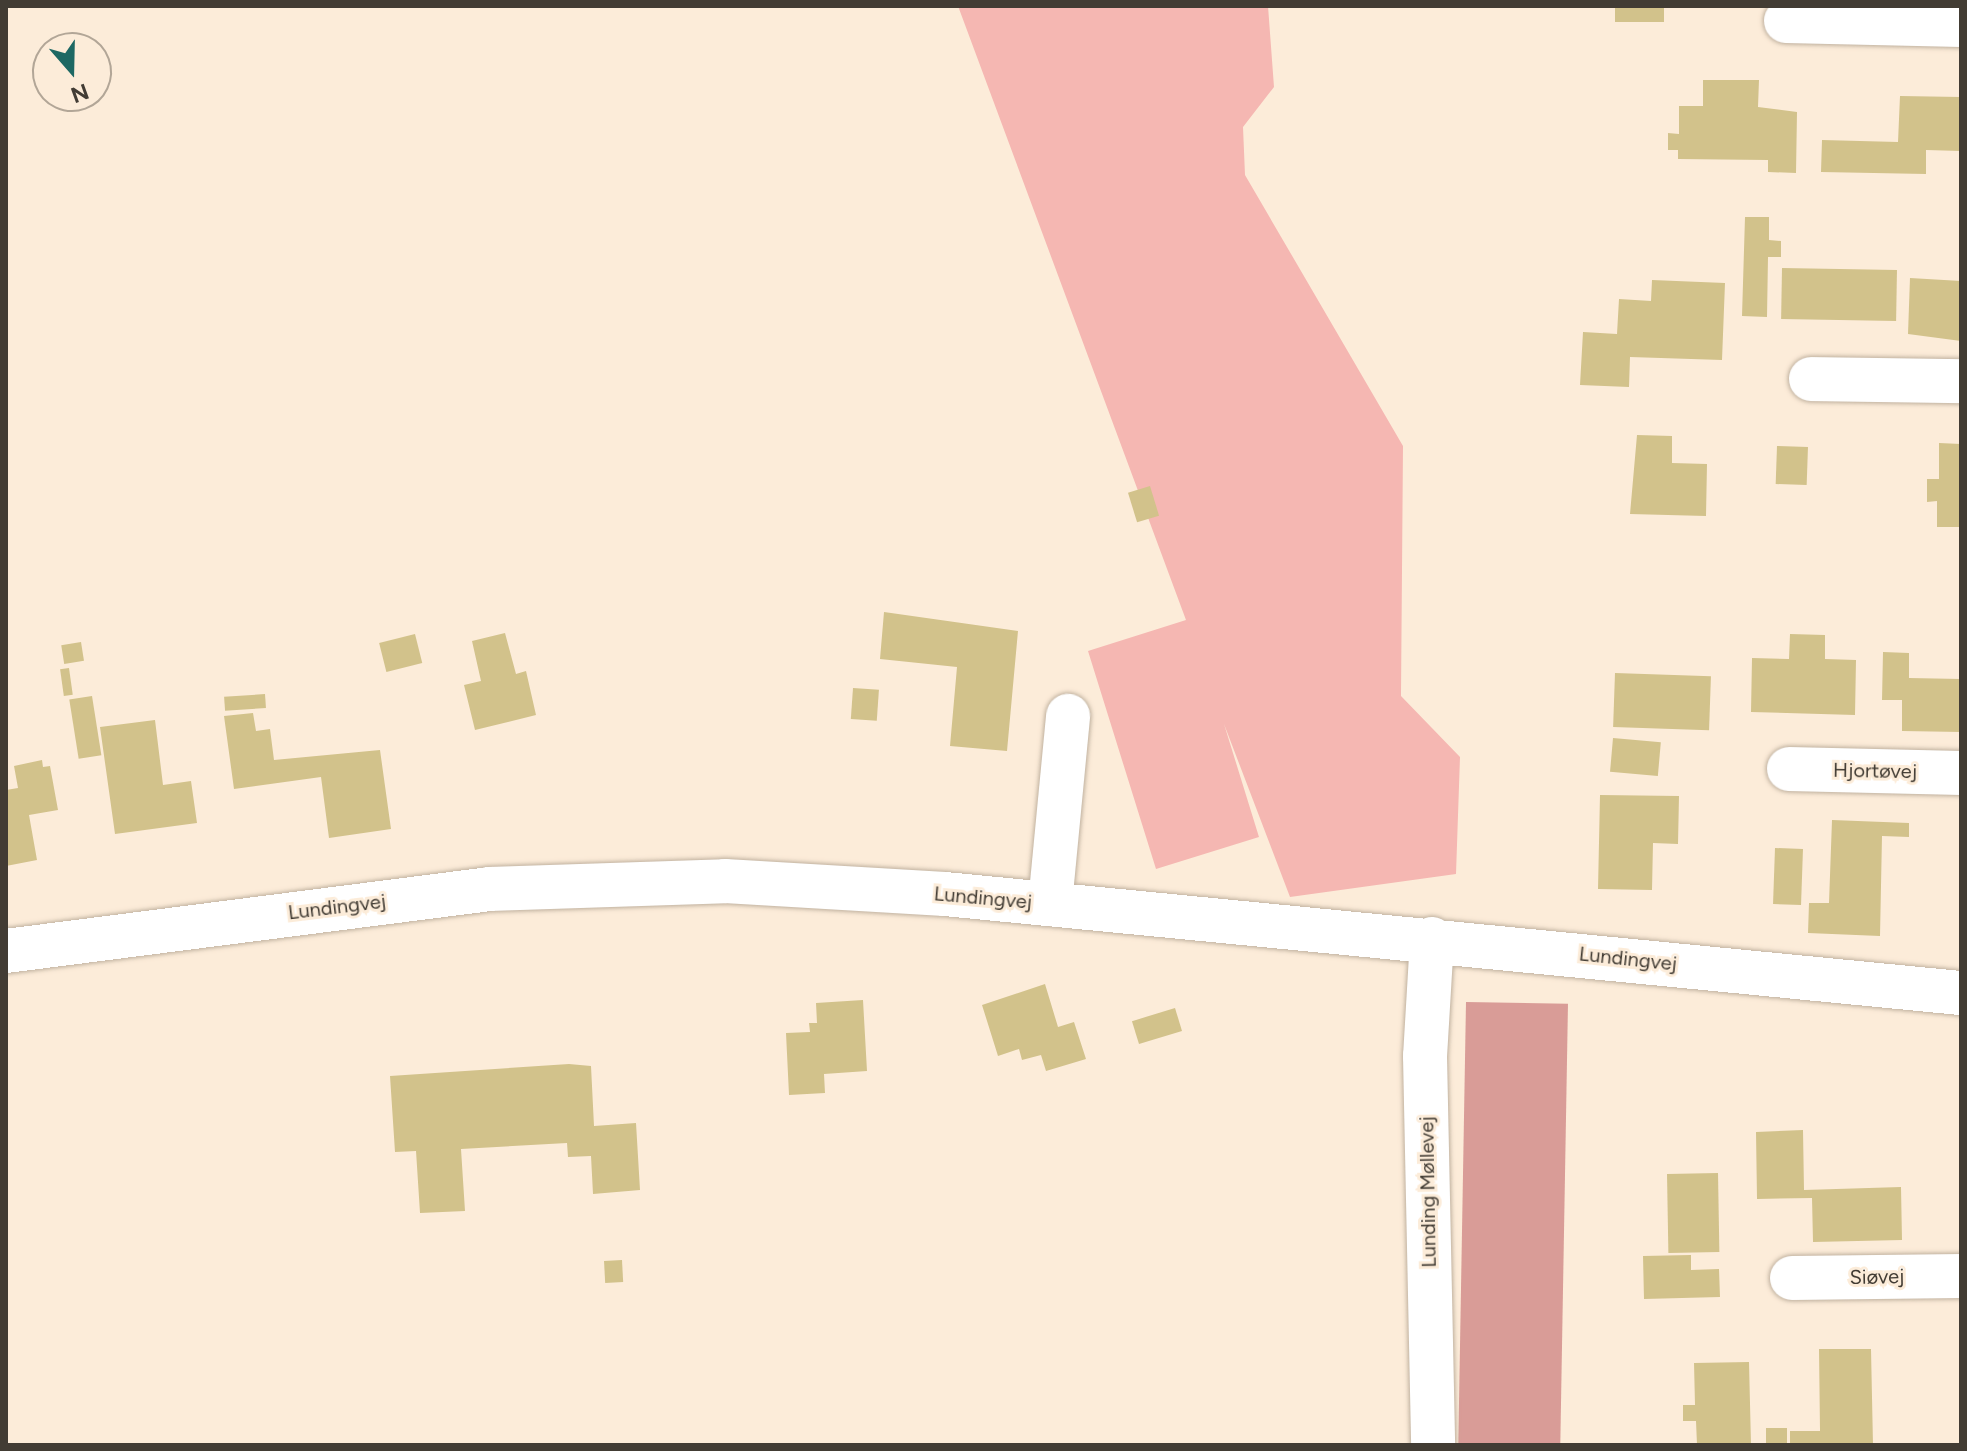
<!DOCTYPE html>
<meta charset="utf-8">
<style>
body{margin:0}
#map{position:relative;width:1967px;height:1451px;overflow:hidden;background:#fcecd9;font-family:Figtree,sans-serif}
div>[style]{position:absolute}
.green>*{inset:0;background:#f5b7b2}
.forest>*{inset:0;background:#d99c97;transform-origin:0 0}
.building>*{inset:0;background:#d2c28b;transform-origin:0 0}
.roads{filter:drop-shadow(0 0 2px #c1b2a0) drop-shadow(0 0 2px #c1b2a0)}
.minor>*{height:44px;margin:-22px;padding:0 22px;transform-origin:22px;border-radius:22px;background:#fff}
span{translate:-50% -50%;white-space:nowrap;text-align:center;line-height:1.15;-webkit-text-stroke:6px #fcecd9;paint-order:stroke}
.street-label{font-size:20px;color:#423c34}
.frame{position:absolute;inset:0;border:8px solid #423c34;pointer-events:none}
.north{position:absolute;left:32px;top:32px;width:80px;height:80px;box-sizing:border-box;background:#fcecd9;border:2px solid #b2a697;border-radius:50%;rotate:160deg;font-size:22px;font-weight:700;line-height:32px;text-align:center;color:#423c34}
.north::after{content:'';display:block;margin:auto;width:28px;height:36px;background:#1d6863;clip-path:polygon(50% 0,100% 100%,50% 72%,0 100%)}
</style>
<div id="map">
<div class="green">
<i style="clip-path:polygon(958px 6px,1268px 6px,1274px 87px,1243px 127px,1245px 175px,1403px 446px,1401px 696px,1460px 757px,1456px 874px,1290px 897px,1224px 724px,1259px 837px,1156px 869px,1088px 651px,1186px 620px)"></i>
</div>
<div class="forest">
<i style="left:1466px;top:1002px;width:102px;height:443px;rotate:1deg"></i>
</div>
<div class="building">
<i style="left:1615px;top:6px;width:49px;height:16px"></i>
<i style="clip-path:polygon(1703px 80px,1759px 80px,1758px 107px,1797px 112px,1796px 173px,1768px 172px,1768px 160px,1678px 159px,1678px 150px,1668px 150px,1668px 133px,1679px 134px,1679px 106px,1703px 106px)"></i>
<i style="clip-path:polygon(1900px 96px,1961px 97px,1961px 151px,1926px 150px,1926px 174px,1821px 172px,1822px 140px,1898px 142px)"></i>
<i style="clip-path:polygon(1745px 217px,1769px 217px,1769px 240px,1781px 241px,1781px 257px,1768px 257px,1767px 317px,1742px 316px)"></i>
<i style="left:1782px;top:268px;width:115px;height:51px;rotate:1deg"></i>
<i style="clip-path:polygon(1910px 278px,1961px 281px,1961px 341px,1908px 334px)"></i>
<i style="clip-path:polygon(1652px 280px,1725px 283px,1722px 360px,1630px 357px,1629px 387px,1580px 385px,1583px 332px,1617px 334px,1619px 299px,1651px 301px)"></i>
<i style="clip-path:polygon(1637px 435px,1672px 436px,1672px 463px,1707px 464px,1706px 516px,1630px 514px)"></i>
<i style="clip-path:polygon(1939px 443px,1961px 444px,1961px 527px,1937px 527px,1937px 501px,1927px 502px,1927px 479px,1939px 479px)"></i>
<i style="left:1777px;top:446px;width:31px;height:38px;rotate:2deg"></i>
<i style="left:1150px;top:486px;width:31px;height:23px;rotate:73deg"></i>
<i style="clip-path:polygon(884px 612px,1018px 631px,1007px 751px,950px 746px,957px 667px,880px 659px)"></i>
<i style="clip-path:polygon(505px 633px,516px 674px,526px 671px,536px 715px,475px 730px,464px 685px,481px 681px,472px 641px)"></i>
<i style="left:415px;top:634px;width:30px;height:37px;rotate:76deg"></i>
<i style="clip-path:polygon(1790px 634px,1825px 635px,1825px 659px,1856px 660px,1855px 715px,1751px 712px,1752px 658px,1789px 659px)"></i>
<i style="left:81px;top:642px;width:19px;height:20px;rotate:81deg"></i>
<i style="clip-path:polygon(1883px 652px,1909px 653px,1909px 678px,1961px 679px,1961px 732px,1902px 731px,1902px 700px,1882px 700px)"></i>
<i style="left:69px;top:668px;width:27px;height:9px;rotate:82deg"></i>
<i style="left:1615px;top:673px;width:96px;height:54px;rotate:2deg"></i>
<i style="left:853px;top:688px;width:26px;height:31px;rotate:4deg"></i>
<i style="left:265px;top:694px;width:14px;height:41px;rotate:86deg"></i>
<i style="left:92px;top:696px;width:60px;height:23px;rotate:81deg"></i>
<i style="clip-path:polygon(253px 713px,256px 731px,270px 729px,274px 760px,380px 750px,391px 829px,329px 838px,321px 777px,234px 789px,224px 716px)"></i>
<i style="clip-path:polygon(155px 720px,163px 785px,191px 781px,197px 823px,115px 834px,100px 727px)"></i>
<i style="left:1613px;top:738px;width:48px;height:34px;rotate:5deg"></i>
<i style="clip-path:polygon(42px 760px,43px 767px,50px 766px,58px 810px,29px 815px,37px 860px,6px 866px,6px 790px,18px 788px,14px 766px)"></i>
<i style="clip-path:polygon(1600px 795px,1679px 796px,1678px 844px,1653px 843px,1652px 890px,1598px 889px)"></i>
<i style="clip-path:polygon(1832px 820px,1909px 823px,1909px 837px,1882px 836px,1880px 936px,1808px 933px,1809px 903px,1829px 903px)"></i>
<i style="left:1775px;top:848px;width:28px;height:56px;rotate:2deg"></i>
<i style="clip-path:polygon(1045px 984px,1058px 1027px,1074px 1022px,1086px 1059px,1046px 1071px,1041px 1055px,1022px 1060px,1019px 1049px,998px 1056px,982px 1005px)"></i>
<i style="clip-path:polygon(863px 1000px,867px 1071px,824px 1074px,825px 1093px,789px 1095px,786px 1033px,810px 1032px,809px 1023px,817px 1023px,816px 1003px)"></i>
<i style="left:1175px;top:1008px;width:24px;height:45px;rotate:73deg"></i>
<i style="clip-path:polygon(569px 1064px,591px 1066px,594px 1126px,636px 1123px,640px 1190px,593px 1194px,591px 1156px,568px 1157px,567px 1143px,461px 1149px,465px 1211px,420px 1213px,416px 1151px,395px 1152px,390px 1076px)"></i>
<i style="clip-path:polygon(1803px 1130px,1804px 1190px,1901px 1187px,1902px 1240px,1813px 1242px,1812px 1198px,1757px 1199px,1756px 1132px)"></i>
<i style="left:1718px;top:1173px;width:79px;height:51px;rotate:89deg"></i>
<i style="clip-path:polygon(1691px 1255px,1691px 1270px,1719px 1269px,1720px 1297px,1644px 1299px,1643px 1256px)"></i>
<i style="left:622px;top:1260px;width:22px;height:18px;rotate:87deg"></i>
<i style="clip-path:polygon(1819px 1349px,1871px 1349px,1873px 1445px,1790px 1445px,1790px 1431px,1820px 1431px)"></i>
<i style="clip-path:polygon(1749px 1362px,1751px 1445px,1697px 1445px,1696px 1421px,1683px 1421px,1683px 1405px,1695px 1405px,1694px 1363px)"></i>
<i style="left:1766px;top:1428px;width:21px;height:17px"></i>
</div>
<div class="roads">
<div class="minor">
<i style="left:1786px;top:21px;width:175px;rotate:1.3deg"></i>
<i style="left:1811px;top:379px;width:150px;rotate:0.8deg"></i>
<i style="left:1789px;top:769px;width:172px;rotate:1.3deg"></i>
<i style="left:1050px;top:904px;width:189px;rotate:-84.5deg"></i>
<i style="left:1432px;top:939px;width:117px;rotate:93.4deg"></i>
<i style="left:1425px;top:1056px;width:389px;rotate:88.8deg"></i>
<i style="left:6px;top:951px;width:487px;rotate:-7.3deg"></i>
<i style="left:489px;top:889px;width:236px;rotate:-1.9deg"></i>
<i style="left:725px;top:881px;width:220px;rotate:3.4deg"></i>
<i style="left:945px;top:894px;width:1021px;rotate:5.57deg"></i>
<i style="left:1792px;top:1278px;width:169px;rotate:-0.7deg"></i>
</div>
</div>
<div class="street-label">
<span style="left:1875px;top:771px;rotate:1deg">Hjortøvej</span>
<span style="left:983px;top:898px;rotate:5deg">Lundingvej</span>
<span style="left:337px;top:907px;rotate:-7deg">Lundingvej</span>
<span style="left:1628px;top:959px;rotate:6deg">Lundingvej</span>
<span style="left:1428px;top:1192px;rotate:-91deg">Lunding Møllevej</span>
<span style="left:1877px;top:1277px;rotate:-1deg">Siøvej</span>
</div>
<div class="frame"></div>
<div class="north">N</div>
</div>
